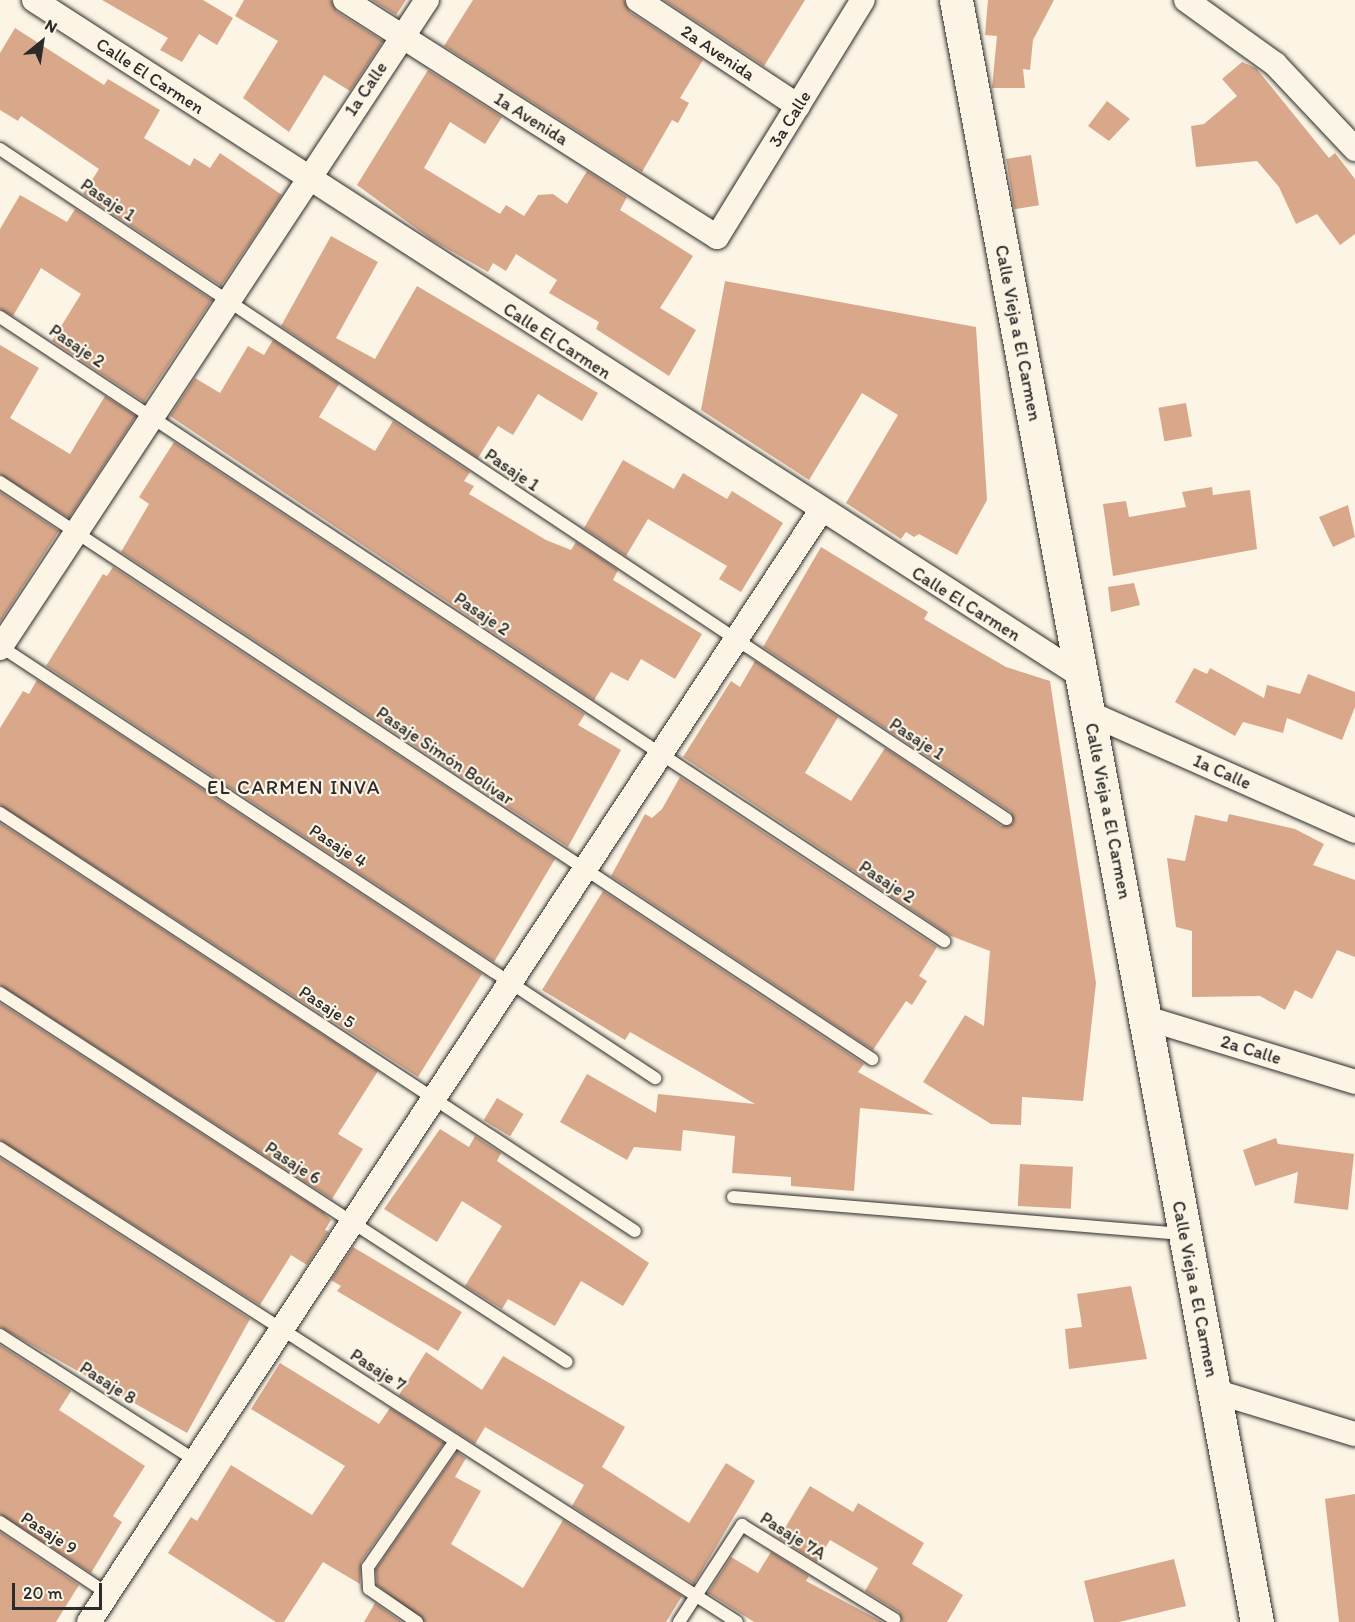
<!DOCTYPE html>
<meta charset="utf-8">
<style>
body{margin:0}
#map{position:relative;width:1355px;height:1622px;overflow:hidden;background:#fcf5e5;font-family:Itim,sans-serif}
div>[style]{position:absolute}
.building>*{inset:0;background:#d9a88b;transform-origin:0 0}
.roads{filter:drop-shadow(0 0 2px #2b2b2b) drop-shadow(0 0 2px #2b2b2b)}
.lane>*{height:12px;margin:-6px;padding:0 6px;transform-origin:6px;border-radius:6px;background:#fcf5e5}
.street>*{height:24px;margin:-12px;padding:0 12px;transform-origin:12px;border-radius:12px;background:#fcf5e5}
.secondary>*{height:33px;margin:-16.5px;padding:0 16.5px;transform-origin:16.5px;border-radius:16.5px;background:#fcf5e5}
span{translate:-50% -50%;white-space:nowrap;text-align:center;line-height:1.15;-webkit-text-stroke:4.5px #fcf5e5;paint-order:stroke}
.street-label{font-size:18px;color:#2b2b2b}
.neighbourhood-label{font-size:20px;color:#2b2b2b;letter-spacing:1.5px}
.north{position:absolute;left:12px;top:12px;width:60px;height:60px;-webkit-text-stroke:4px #fcf5e5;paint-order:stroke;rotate:30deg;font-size:16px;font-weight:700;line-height:24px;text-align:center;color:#2b2b2b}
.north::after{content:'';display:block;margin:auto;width:21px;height:27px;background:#2b2b2b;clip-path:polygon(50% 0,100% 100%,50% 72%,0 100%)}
.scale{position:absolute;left:12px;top:1583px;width:90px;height:27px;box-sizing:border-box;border:3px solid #2b2b2b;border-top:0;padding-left:8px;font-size:18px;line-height:21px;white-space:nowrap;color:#2b2b2b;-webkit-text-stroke:4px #fcf5e5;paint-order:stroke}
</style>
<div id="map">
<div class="building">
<i style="clip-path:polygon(102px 0,203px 0,233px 18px,217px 45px,199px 34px,182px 62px,160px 50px,168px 38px)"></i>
<i style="clip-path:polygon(244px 0,331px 0,337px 12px,383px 41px,350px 91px,324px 75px,289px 132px,243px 98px,278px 41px,235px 16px)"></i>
<i style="clip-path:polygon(372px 0,406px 0,396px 15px)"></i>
<i style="clip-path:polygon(473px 0,624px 0,630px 12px,703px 60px,680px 98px,689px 103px,678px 123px,672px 120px,642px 172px,444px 46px)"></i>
<i style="clip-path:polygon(664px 0,805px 0,764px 66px)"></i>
<i style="clip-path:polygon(988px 0,1054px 0,1033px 40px,1030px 70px,1023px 69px,1025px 88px,992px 88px,997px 36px,985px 35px)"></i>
<i style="clip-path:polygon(15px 28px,104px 85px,108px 79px,160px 110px,144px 138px,190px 166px,194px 158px,210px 168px,220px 153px,282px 195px,221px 286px,83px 194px,99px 169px,21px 116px,18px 121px,0 110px,0 53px)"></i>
<i style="clip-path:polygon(1242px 62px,1256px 68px,1329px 158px,1335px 153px,1355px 179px,1355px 234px,1340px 245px,1317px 214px,1296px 224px,1279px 187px,1257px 161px,1196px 167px,1191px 126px,1204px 124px,1237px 96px,1222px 79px)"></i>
<i style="clip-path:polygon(428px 70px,502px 117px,485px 144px,450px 122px,424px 168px,500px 214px,506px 205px,524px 216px,538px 195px,553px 194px,567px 204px,587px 171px,627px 197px,620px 210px,693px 256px,660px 308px,696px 330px,669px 376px,596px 329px,599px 322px,549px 293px,557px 280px,516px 254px,506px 271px,493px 263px,488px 272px,432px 240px,357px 185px)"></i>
<i style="clip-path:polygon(1107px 101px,1130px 119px,1109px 141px,1088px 126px)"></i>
<i style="left:1031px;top:155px;width:51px;height:25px;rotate:81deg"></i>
<i style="clip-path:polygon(20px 195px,67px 222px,75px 209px,212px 300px,144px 402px,52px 341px,81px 294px,41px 268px,13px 316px,0 309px,0 229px)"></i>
<i style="clip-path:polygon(331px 236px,378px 262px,336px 338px,375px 359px,417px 286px,598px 393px,582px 421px,538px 394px,513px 435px,498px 426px,478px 458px,281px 326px)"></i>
<i style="clip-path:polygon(725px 281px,976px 327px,987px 500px,957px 555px,919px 534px,914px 537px,906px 532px,901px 539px,846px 503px,898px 415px,862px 393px,809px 480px,701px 410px)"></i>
<i style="clip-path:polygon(273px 340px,339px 384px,319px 417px,375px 451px,393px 421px,470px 472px,464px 481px,474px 486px,469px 494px,546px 540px,571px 550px,576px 542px,618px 570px,613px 580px,702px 634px,675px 679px,641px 659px,628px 681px,611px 672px,594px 700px,170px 416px,195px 378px,220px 393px,248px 346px,264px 355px)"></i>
<i style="clip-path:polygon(0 345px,39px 368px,10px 418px,70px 454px,105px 396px,136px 416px,69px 518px,0 474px)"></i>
<i style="left:1186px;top:403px;width:34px;height:28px;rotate:80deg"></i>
<i style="clip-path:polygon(174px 442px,585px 714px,578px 725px,621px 750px,568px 847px,121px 552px,149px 504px,139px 497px)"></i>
<i style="clip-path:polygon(623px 460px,674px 489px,683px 473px,727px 499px,732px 491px,783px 523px,741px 592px,719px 579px,727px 566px,648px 519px,626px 556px,584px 528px)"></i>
<i style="clip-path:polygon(1212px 487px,1213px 495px,1250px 490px,1257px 549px,1113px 576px,1103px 504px,1126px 501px,1129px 517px,1186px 507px,1182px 492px)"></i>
<i style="clip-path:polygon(0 492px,59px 531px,0 622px)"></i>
<i style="clip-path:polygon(1348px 505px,1355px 537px,1333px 547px,1319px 517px)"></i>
<i style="clip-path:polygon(821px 547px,928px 612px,924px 619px,956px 638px,1006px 667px,1050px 681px,1096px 983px,1083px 1101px,1022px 1097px,1021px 1125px,991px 1124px,923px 1082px,965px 1015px,984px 1026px,990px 951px,951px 936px,683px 757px,731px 681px,740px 687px,755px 661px,838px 717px,805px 773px,851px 801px,885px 748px,1001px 826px,1013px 823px,1011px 812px,763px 647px)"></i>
<i style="clip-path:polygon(113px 567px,555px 859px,494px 962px,46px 666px,103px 574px,107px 576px)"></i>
<i style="clip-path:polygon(1134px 583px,1140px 605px,1111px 612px,1108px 587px)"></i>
<i style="clip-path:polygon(1194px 668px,1207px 674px,1210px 668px,1264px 698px,1267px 685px,1300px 694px,1308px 674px,1355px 692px,1355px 707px,1342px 740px,1287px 718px,1283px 733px,1243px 722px,1235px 736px,1175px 702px)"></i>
<i style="clip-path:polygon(37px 680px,482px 974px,418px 1077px,0 805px,0 728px,23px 691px,29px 694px)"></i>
<i style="clip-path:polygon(680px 777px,937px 947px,919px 976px,927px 981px,912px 1005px,906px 1001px,873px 1050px,611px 876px,645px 814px,652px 818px,662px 809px)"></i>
<i style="clip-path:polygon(1229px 814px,1295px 829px,1324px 844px,1313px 865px,1355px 880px,1355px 957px,1337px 950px,1312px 999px,1295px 990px,1285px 1010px,1260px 996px,1192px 997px,1192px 931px,1176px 927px,1167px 858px,1185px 861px,1195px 815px,1227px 822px)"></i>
<i style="clip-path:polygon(0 823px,378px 1071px,338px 1134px,363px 1149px,332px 1199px,0 985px)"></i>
<i style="clip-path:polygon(603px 891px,864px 1064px,858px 1072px,934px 1115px,860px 1108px,854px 1191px,791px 1186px,791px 1177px,732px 1173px,735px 1136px,683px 1130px,681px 1151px,634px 1147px,627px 1160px,560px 1122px,587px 1074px,656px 1113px,658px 1094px,755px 1104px,630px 1032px,625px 1040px,542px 990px)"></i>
<i style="clip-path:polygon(0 1003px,324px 1213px,331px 1220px,325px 1230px,329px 1232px,307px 1265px,291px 1255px,260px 1305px,0 1140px)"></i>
<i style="left:497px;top:1098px;width:31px;height:26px;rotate:31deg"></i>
<i style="clip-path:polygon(440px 1129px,469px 1147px,475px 1136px,501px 1153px,497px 1161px,649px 1263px,623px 1306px,581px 1281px,555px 1326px,508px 1299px,502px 1309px,465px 1286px,502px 1226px,462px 1201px,437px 1242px,384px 1209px)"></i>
<i style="clip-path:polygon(1276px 1138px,1278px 1144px,1354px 1154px,1348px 1210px,1294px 1203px,1298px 1172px,1255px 1186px,1243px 1150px)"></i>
<i style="clip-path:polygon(0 1158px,250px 1319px,187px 1433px,0 1327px)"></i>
<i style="left:1020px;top:1164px;width:53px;height:42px;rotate:3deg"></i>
<i style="clip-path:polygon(353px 1247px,462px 1312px,438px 1351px,337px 1291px,341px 1286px,331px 1280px)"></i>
<i style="clip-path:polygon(1131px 1286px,1147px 1359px,1069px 1369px,1065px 1329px,1082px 1327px,1077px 1294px)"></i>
<i style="clip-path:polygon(0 1345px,71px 1391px,59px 1410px,145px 1466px,113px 1516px,122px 1522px,91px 1573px,0 1514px)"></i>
<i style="clip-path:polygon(426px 1352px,482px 1390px,503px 1356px,625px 1427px,602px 1467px,689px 1523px,726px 1463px,755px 1481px,694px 1584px,572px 1506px,584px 1485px,485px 1427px,475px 1444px,399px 1395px)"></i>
<i style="clip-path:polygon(280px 1363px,379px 1424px,390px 1408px,444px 1443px,361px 1562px,360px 1584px,323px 1562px,284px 1622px,276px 1622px,168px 1553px,191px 1517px,197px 1521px,231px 1465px,312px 1515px,345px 1466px,251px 1409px)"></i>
<i style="clip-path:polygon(457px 1452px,466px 1458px,455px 1477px,481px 1491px,451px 1544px,523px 1588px,563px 1520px,682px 1596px,666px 1622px,425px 1622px,377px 1585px,376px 1569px)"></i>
<i style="clip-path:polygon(810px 1486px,853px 1512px,858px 1503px,924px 1543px,912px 1564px,963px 1595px,947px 1622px,902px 1622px,899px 1612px,865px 1591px,878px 1568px,830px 1540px,817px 1562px,779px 1538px)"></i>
<i style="clip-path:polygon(1355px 1494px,1355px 1622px,1339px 1622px,1325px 1499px)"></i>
<i style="clip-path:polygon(0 1532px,79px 1585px,56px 1622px,0 1622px)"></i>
<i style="clip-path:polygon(771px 1552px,809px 1576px,806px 1581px,883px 1622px,754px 1622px,708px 1593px,731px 1557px,758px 1573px)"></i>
<i style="clip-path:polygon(1174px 1559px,1186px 1606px,1119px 1622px,1094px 1622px,1084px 1581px)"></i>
<i style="clip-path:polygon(375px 1603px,402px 1622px,364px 1622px)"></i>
</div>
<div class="roads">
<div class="lane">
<i style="left:0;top:149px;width:1209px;rotate:33.66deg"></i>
<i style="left:0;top:317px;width:1132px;rotate:33.47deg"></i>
<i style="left:0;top:482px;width:1046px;rotate:33.49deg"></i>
<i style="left:0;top:646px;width:785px;rotate:33.41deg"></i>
<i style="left:0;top:813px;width:760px;rotate:33.36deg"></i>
<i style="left:0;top:993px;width:676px;rotate:33.06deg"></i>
<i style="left:0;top:1148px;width:876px;rotate:32.75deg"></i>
<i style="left:733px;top:1197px;width:451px;rotate:4.7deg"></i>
<i style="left:0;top:1335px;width:233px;rotate:32.7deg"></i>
<i style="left:0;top:1522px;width:130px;rotate:33.7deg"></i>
<i style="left:417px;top:1622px;width:58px;rotate:-145.5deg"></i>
<i style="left:369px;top:1589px;width:22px;rotate:-93deg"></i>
<i style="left:368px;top:1567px;width:153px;rotate:-55.4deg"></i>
<i style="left:679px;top:1622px;width:116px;rotate:-57deg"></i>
<i style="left:742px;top:1525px;width:179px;rotate:31.7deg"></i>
</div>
<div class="street">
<i style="left:34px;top:0;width:1248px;rotate:32.84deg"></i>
<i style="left:345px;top:0;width:441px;rotate:32.5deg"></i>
<i style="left:717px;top:237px;width:278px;rotate:-58.4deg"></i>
<i style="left:638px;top:0;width:192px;rotate:33.5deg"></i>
<i style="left:1186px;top:0;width:110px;rotate:35.7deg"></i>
<i style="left:1275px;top:64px;width:117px;rotate:46.7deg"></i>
<i style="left:0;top:648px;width:776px;rotate:-56.62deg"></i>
<i style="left:1089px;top:713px;width:291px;rotate:23.9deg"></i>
<i style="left:1146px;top:1018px;width:219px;rotate:17deg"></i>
<i style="left:1214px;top:1391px;width:147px;rotate:17deg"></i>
<i style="left:89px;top:1622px;width:1329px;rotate:-56.63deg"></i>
</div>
<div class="secondary">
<i style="left:956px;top:0;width:1650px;rotate:79.49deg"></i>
</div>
</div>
<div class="street-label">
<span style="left:718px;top:53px;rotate:34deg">2a Avenida</span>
<span style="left:150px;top:76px;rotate:33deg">Calle El Carmen</span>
<span style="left:366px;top:89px;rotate:-56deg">1a Calle</span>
<span style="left:531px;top:119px;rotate:32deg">1a Avenida</span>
<span style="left:790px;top:119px;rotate:-58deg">3a Calle</span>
<span style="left:108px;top:200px;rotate:34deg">Pasaje 1</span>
<span style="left:1018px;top:333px;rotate:79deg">Calle Vieja a El Carmen</span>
<span style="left:557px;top:341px;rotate:33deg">Calle El Carmen</span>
<span style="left:77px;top:346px;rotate:34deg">Pasaje 2</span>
<span style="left:512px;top:470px;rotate:34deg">Pasaje 1</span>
<span style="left:966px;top:604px;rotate:32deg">Calle El Carmen</span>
<span style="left:482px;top:614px;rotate:34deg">Pasaje 2</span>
<span style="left:917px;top:739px;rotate:33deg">Pasaje 1</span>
<span style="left:445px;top:756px;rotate:34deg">Pasaje Simón Bolívar</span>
<span style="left:1222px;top:772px;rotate:24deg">1a Calle</span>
<span style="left:1108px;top:811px;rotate:79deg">Calle Vieja a El Carmen</span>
<span style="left:338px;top:846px;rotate:33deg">Pasaje 4</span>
<span style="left:887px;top:882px;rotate:33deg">Pasaje 2</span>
<span style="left:327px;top:1007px;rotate:33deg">Pasaje 5</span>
<span style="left:1251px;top:1050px;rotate:17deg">2a Calle</span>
<span style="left:293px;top:1163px;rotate:33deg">Pasaje 6</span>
<span style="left:1195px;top:1289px;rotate:79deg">Calle Vieja a El Carmen</span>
<span style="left:378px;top:1370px;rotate:33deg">Pasaje 7</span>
<span style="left:108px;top:1383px;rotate:33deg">Pasaje 8</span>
<span style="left:49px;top:1533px;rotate:33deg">Pasaje 9</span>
<span style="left:793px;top:1536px;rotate:32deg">Pasaje 7A</span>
</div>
<div class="neighbourhood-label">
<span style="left:294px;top:787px">EL CARMEN INVA</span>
</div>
<div class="north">N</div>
<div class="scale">20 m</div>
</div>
